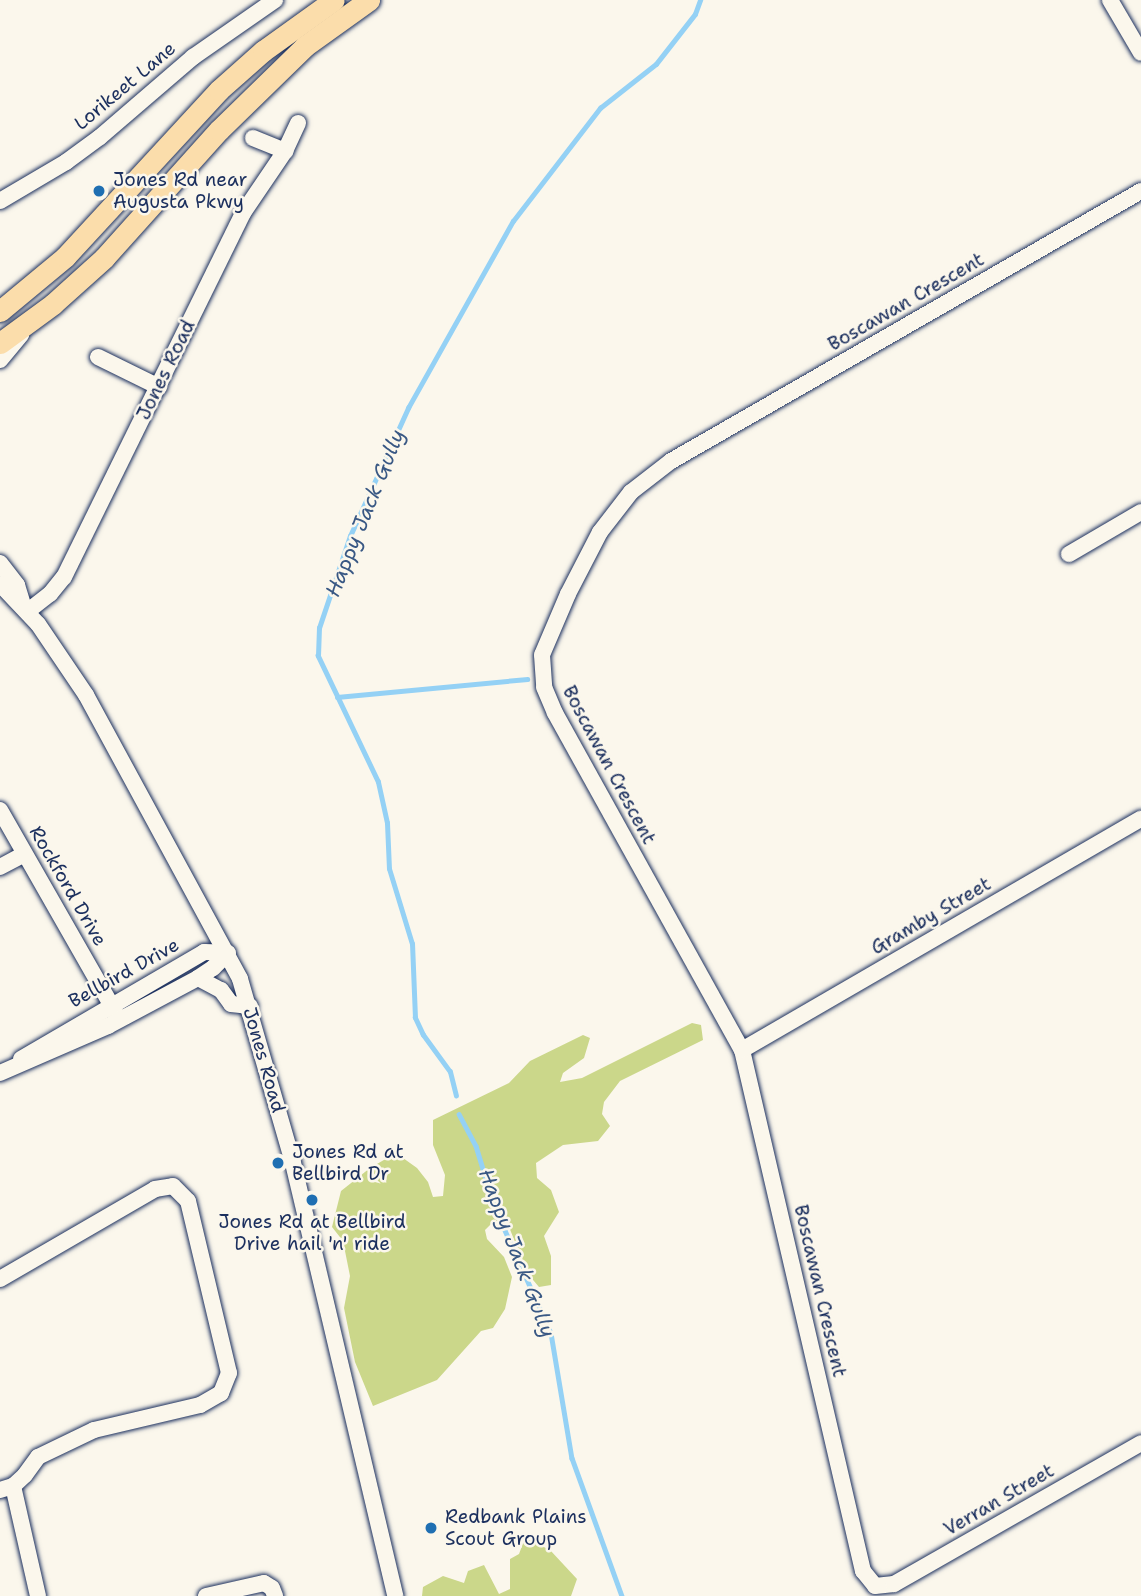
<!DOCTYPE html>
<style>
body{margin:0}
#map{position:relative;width:1141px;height:1596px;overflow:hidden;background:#fbf7ec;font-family:"Shantell Sans",sans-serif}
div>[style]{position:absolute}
.green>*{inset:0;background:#cbd78a}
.stream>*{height:4.5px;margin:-2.25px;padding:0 2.25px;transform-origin:2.25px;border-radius:2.25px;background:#94d1f5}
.roads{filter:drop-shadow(0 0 2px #1b2f5e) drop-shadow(0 0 2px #1b2f5e)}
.minor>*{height:16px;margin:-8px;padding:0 8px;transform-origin:8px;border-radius:8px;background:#fbf7ec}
.major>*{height:21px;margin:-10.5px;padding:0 10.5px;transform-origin:10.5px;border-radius:10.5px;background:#fbddab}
.dots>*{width:19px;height:19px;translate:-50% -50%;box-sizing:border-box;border:4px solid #fbf7ec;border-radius:50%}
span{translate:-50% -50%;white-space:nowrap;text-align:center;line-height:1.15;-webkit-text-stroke:5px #fbf7ec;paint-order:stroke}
.street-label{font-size:19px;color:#1b2f5e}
.poi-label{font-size:19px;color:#1b2f5e}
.left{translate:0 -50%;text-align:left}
.water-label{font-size:21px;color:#395884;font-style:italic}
</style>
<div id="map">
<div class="green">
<i style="clip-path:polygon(692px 1023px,701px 1025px,703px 1040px,620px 1081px,604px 1102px,602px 1114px,610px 1126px,598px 1141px,563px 1145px,536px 1163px,537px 1178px,551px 1190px,559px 1212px,544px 1236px,551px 1256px,551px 1285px,539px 1287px,528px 1274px,507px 1222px,491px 1224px,485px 1230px,487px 1239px,504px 1257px,512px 1277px,505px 1309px,493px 1328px,481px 1331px,437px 1380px,373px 1406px,355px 1362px,344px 1308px,350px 1276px,343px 1241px,332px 1227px,341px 1191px,370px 1168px,396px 1153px,417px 1168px,428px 1182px,433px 1197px,443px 1196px,445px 1175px,433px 1145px,433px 1120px,509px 1083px,530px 1061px,583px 1035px,590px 1038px,584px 1058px,563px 1073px,560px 1082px,582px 1078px)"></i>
<i style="clip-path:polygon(525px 1538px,550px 1550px,577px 1579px,571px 1596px,422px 1596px,423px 1587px,443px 1576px,464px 1583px,468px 1571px,484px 1565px,499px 1594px,510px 1589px,510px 1559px,519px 1554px)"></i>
</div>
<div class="stream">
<i style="left:337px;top:697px;width:191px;rotate:-5.4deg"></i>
<i style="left:456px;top:1096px;width:25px;rotate:-104deg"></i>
<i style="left:450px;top:1072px;width:46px;rotate:-126.1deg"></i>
<i style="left:423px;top:1035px;width:19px;rotate:-115deg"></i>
<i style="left:415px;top:1018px;width:74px;rotate:-92.3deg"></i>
<i style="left:412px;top:944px;width:78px;rotate:-107deg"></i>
<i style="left:389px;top:869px;width:46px;rotate:-92.5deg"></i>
<i style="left:387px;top:823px;width:42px;rotate:-102.4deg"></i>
<i style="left:378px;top:782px;width:140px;rotate:-115.5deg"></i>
<i style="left:318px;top:656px;width:28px;rotate:-88deg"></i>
<i style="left:319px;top:628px;width:97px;rotate:-71.4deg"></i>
<i style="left:350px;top:536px;width:141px;rotate:-65.6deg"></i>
<i style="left:408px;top:408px;width:214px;rotate:-60.7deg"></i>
<i style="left:513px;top:221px;width:143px;rotate:-52.4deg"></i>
<i style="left:600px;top:108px;width:71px;rotate:-38.2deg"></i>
<i style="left:656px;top:64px;width:63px;rotate:-52deg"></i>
<i style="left:695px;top:14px;width:15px;rotate:-70deg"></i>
<i style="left:459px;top:1114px;width:36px;rotate:62deg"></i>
<i style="left:476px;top:1146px;width:65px;rotate:73deg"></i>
<i style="left:495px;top:1208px;width:137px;rotate:65.9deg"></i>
<i style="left:551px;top:1333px;width:127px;rotate:80.5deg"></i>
<i style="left:572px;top:1458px;width:147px;rotate:70.1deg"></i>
</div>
<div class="roads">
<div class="minor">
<i style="left:1110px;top:0;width:61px;rotate:59.7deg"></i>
<i style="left:253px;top:138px;width:35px;rotate:22deg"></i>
<i style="left:1141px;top:191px;width:542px;rotate:150.12deg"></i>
<i style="left:671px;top:461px;width:51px;rotate:142.2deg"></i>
<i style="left:631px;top:492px;width:51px;rotate:127.8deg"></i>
<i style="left:600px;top:532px;width:70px;rotate:117.3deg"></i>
<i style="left:568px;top:594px;width:66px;rotate:113.1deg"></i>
<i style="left:542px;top:655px;width:32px;rotate:86deg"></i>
<i style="left:544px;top:687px;width:28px;rotate:67deg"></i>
<i style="left:555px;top:713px;width:385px;rotate:61deg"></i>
<i style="left:742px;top:1050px;width:535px;rotate:76.93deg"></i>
<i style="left:863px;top:1571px;width:19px;rotate:51deg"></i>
<i style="left:875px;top:1586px;width:19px;rotate:-6deg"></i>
<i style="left:894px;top:1584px;width:284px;rotate:-29.7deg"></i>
<i style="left:0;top:201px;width:77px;rotate:-30.6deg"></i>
<i style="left:66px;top:162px;width:42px;rotate:-36.3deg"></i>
<i style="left:100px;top:137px;width:123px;rotate:-40.7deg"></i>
<i style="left:193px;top:57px;width:100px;rotate:-34.8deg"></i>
<i style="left:98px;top:357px;width:68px;rotate:26.2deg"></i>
<i style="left:0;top:360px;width:33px;rotate:-50deg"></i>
<i style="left:1069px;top:554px;width:83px;rotate:-30.3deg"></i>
<i style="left:0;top:563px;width:28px;rotate:52deg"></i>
<i style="left:17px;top:585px;width:21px;rotate:73deg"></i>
<i style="left:0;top:584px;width:55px;rotate:46.5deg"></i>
<i style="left:38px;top:624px;width:86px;rotate:55.9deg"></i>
<i style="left:86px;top:695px;width:323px;rotate:61.5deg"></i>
<i style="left:240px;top:979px;width:191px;rotate:73.9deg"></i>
<i style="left:293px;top:1163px;width:445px;rotate:76.7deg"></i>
<i style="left:28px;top:611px;width:28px;rotate:-38deg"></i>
<i style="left:50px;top:594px;width:22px;rotate:-51deg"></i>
<i style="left:64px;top:577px;width:406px;rotate:-63.8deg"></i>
<i style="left:243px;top:213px;width:75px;rotate:-55.9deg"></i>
<i style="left:285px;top:151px;width:31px;rotate:-65deg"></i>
<i style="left:0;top:810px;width:232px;rotate:60.3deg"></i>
<i style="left:0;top:867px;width:27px;rotate:-28deg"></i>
<i style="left:198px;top:978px;width:26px;rotate:28deg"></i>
<i style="left:221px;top:990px;width:17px;rotate:54deg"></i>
<i style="left:231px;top:1004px;width:19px;rotate:6deg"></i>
<i style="left:742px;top:1050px;width:461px;rotate:-30.1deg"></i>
<i style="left:21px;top:1059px;width:212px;rotate:-30.3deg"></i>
<i style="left:204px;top:952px;width:24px;rotate:2deg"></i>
<i style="left:0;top:1073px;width:118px;rotate:-23.5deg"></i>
<i style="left:108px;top:1026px;width:102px;rotate:-28.1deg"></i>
<i style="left:198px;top:978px;width:18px;rotate:-34deg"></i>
<i style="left:213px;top:968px;width:21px;rotate:-45deg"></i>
<i style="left:0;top:1279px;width:179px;rotate:-30.1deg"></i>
<i style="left:155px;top:1189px;width:18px;rotate:-9deg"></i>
<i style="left:173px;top:1186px;width:21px;rotate:45deg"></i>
<i style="left:188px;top:1201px;width:177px;rotate:76.6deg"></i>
<i style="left:229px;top:1373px;width:22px;rotate:112deg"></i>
<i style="left:221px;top:1393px;width:24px;rotate:150deg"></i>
<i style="left:200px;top:1405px;width:109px;rotate:166.7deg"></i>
<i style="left:94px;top:1430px;width:62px;rotate:154.3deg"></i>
<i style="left:38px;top:1457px;width:22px;rotate:126deg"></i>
<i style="left:25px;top:1475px;width:16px;rotate:137deg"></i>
<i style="left:13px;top:1486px;width:14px;rotate:163deg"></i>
<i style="left:13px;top:1486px;width:113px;rotate:77.2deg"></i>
<i style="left:206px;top:1596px;width:59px;rotate:-12.6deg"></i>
<i style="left:264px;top:1583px;width:9px;rotate:32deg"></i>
<i style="left:272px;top:1588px;width:9px;rotate:69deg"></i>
</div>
<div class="major">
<i style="left:0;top:311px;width:85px;rotate:-39.7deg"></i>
<i style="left:65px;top:257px;width:227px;rotate:-47.3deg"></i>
<i style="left:219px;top:90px;width:59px;rotate:-41.6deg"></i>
<i style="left:263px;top:51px;width:87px;rotate:-35.7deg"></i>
<i style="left:0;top:343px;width:66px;rotate:-36.3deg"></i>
<i style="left:53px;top:304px;width:69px;rotate:-42deg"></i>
<i style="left:104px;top:258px;width:172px;rotate:-48.1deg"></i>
<i style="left:219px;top:130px;width:120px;rotate:-44.3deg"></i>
<i style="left:305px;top:46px;width:79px;rotate:-35.7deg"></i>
</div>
</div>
<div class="dots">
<i style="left:99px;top:191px;background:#1f6fb2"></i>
<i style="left:278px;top:1163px;background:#1f6fb2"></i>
<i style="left:312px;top:1200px;background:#1f6fb2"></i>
<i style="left:431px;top:1528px;background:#1f6fb2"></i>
</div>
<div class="street-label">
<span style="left:125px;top:86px;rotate:-40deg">Lorikeet Lane</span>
<span style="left:906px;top:302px;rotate:-30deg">Boscawan Crescent</span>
<span style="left:166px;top:370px;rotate:-64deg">Jones Road</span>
<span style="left:609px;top:765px;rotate:62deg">Boscawan Crescent</span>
<span style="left:68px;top:886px;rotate:60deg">Rockford Drive</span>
<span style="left:931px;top:916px;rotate:-30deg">Gramby Street</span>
<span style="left:124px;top:973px;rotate:-29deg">Bellbird Drive</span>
<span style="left:264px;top:1060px;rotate:74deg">Jones Road</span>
<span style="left:820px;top:1291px;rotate:77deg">Boscawan Crescent</span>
<span style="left:999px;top:1500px;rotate:-30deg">Verran Street</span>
</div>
<div class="poi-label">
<span class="left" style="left:113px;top:191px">Jones Rd near<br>Augusta Pkwy</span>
<span class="left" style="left:292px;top:1163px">Jones Rd at<br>Bellbird Dr</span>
<span style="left:312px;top:1233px">Jones Rd at Bellbird<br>Drive hail 'n' ride</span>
<span class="left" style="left:445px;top:1528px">Redbank Plains<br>Scout Group</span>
</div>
<div class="water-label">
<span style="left:365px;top:513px;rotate:-68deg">Happy Jack Gully</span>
<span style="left:517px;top:1253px;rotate:69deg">Happy Jack Gully</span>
</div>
</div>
